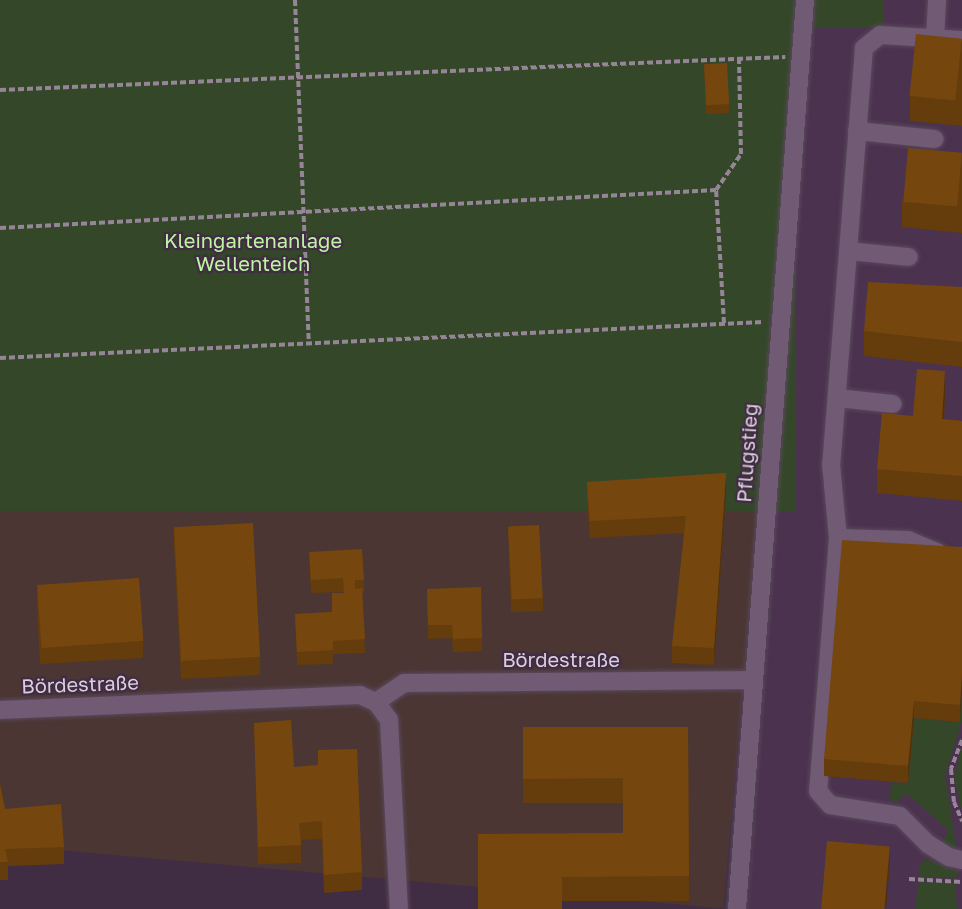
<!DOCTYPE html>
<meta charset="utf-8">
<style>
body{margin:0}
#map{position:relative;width:962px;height:909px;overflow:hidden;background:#402c43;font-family:"Golos Text",sans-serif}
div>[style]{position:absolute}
.commercial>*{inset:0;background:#4b3633;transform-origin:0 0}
.built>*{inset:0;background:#4b324f}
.green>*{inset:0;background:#344829;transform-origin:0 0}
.path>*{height:4px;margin-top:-2px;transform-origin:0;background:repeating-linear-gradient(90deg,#958597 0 6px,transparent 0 9px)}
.roads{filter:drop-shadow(0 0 2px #59485b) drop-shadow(0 0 2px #59485b)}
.minor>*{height:18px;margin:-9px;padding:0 9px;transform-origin:9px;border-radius:9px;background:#705a74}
.wall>*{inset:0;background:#653d0c}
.shaded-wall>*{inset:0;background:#52320a}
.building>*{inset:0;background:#75470e;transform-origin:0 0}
span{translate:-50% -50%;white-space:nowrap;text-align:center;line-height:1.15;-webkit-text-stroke:4.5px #402c43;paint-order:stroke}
.park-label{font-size:20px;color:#bff5a2}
.street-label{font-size:20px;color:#dbcedd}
</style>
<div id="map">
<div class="commercial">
<i style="left:760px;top:489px;width:421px;height:760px;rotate:95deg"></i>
</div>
<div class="built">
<i style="clip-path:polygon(813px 0,962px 0,962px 909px,748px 909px)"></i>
</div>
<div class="green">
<i style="left:0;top:0;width:796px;height:511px"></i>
<i style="left:813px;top:0;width:71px;height:27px"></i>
<i style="clip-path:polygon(962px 690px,962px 721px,945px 775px,957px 852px,941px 842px,949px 831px,906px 793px,896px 803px,890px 799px,891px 782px,908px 783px,914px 718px,959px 722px)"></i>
<i style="clip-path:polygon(962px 746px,962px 811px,954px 778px)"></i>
<i style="clip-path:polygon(926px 859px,957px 871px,957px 877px,919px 877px,919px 865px)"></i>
<i style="clip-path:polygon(919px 882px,955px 883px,957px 909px,915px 909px)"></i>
</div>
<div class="path">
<i style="left:295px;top:0;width:343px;rotate:87.7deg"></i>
<i style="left:0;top:90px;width:786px;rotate:-2.41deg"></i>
<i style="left:0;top:228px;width:717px;rotate:-3.04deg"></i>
<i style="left:724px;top:323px;width:133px;rotate:-93.4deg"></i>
<i style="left:716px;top:190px;width:44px;rotate:-55.2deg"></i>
<i style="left:741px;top:154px;width:96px;rotate:-91.2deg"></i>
<i style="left:0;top:358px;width:764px;rotate:-2.7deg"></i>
<i style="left:962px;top:740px;width:31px;rotate:111deg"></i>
<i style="left:951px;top:769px;width:33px;rotate:85deg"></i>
<i style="left:954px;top:802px;width:21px;rotate:67deg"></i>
<i style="left:909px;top:879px;width:53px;rotate:3.2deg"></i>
</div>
<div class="roads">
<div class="minor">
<i style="left:935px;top:39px;width:39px;rotate:-87deg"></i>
<i style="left:962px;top:40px;width:82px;rotate:-176.5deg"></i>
<i style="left:880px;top:35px;width:21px;rotate:141deg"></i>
<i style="left:864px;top:48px;width:417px;rotate:94.5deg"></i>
<i style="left:831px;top:464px;width:74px;rotate:84.6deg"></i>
<i style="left:838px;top:538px;width:254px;rotate:94.5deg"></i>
<i style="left:818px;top:791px;width:18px;rotate:49deg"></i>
<i style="left:830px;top:805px;width:71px;rotate:8.9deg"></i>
<i style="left:900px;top:816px;width:40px;rotate:45deg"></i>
<i style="left:928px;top:844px;width:25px;rotate:32deg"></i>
<i style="left:949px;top:857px;width:13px;rotate:13deg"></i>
<i style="left:857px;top:131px;width:78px;rotate:5.9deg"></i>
<i style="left:849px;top:251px;width:60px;rotate:5.7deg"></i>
<i style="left:837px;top:398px;width:56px;rotate:6.1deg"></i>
<i style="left:838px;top:538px;width:70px;rotate:1.6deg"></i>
<i style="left:908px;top:540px;width:33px;rotate:23deg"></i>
<i style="left:376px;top:702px;width:34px;rotate:-34deg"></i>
<i style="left:404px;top:683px;width:349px;rotate:-0.5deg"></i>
<i style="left:0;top:710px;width:360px;rotate:-2.4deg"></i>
<i style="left:360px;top:695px;width:17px;rotate:24deg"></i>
<i style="left:376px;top:702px;width:22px;rotate:54deg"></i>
<i style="left:389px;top:720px;width:189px;rotate:87deg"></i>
<i style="left:737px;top:909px;width:912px;rotate:-85.72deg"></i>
</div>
</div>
<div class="wall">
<i style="clip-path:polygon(962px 39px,962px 126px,910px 121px,910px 96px)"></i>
<i style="clip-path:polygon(704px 64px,729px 104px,729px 113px,706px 114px)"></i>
<i style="clip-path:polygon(962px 153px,962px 233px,902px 227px,902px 202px)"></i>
<i style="clip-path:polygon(962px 287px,962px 367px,864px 356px,864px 331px)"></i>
<i style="clip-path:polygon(945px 395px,944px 419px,962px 421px,962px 501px,877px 493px,877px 469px,913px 416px)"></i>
<i style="clip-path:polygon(587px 482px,726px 491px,714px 665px,672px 663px,672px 646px,684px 533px,590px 538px,587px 499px)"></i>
<i style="clip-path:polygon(508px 526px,543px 598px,543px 611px,511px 612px)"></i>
<i style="clip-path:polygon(174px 527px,260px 657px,260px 675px,181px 679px,174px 545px)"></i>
<i style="clip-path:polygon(962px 547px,960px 722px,914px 718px,908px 783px,824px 776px,824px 759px)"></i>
<i style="clip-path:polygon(309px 552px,364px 580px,364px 593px,362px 593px,365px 653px,333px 654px,333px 664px,297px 665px,295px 614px,332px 612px,332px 593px,343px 593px,343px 592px,311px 593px)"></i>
<i style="clip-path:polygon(37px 585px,143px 641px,143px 658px,40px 664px,37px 602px)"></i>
<i style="clip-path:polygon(427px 589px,482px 638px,482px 651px,453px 652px,452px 638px,428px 639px)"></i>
<i style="clip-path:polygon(254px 723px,294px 767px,362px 872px,362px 890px,324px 893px,322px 839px,301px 840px,301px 863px,258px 864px)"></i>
<i style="clip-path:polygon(523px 727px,688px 727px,689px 901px,562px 901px,478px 834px,623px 833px,623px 803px,523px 803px)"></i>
<i style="clip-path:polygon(0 784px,5px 809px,64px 847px,64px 864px,8px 866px,8px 880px,0 880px)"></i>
</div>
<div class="shaded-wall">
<i style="clip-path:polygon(945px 371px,945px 395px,942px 443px,942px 419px)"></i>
<i style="clip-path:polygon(726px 473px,726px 491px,714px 665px,714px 648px)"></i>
<i style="clip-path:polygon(962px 674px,962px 691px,960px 722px,960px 705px)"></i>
<i style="clip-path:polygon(914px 701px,914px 718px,908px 783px,908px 766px)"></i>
<i style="clip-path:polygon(890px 846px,890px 863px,886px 909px,885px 909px)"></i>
</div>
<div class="building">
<i style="left:916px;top:34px;width:46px;height:62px;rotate:6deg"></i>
<i style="left:727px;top:63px;width:41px;height:23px;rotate:87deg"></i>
<i style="left:908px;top:148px;width:54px;height:54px;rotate:5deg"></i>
<i style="clip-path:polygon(868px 282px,962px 287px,962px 342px,864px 331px)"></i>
<i style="clip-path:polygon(917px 369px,945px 371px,942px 419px,962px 421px,962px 476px,877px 469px,882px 413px,913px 416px)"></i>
<i style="clip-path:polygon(726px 473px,714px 648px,672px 646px,686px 516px,590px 521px,587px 482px)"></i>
<i style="left:253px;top:523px;width:134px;height:79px;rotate:87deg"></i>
<i style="left:539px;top:525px;width:73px;height:31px;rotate:87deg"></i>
<i style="clip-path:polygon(842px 540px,962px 547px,962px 674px,960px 705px,914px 701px,908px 766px,824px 759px)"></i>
<i style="clip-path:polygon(362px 549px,364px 580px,355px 580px,355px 589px,362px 588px,365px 639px,333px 641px,333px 650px,297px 652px,295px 614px,332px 612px,332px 593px,344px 593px,343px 578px,311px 580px,309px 552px)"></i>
<i style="left:139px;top:578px;width:63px;height:102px;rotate:86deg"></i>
<i style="clip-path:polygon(481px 587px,482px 638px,453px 639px,452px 625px,428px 625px,427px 589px)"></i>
<i style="clip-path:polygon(291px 720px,294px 767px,318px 765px,318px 750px,357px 749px,362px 872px,324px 875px,322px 821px,299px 823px,301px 845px,258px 847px,254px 723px)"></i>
<i style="clip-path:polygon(523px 727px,688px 727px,689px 876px,562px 877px,562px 909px,478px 909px,478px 834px,623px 833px,623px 778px,523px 779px)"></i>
<i style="clip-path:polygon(0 784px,5px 809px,61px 804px,64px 847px,5px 849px,8px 862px,0 862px)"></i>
<i style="left:827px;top:841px;width:63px;height:68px;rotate:5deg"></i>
</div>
<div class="park-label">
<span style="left:253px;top:252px">Kleingartenanlage<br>Wellenteich</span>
</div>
<div class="street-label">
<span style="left:747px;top:453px;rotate:-86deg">Pflugstieg</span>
<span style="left:561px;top:659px">Bördestraße</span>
<span style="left:80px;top:684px;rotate:-2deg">Bördestraße</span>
</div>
</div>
